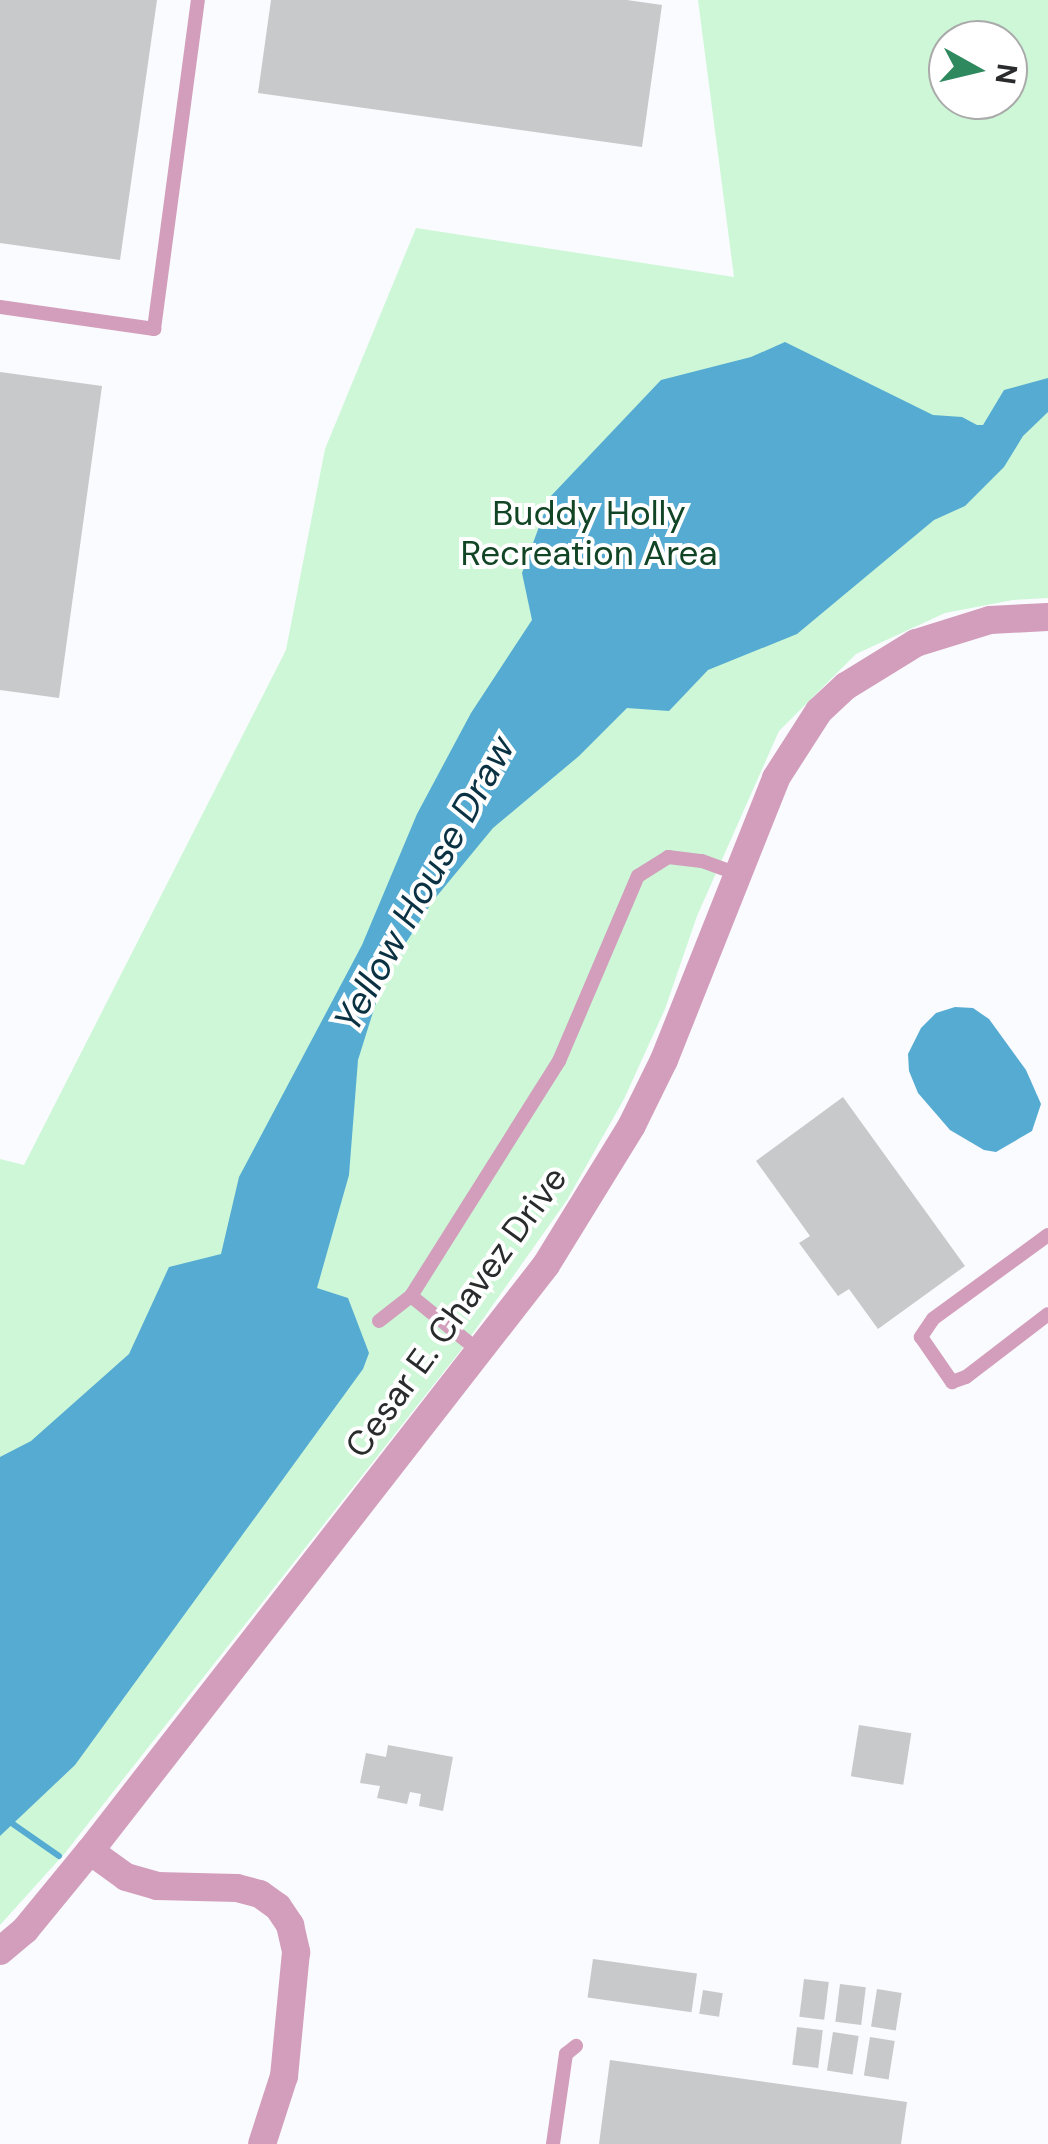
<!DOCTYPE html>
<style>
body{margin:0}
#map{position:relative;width:1048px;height:2144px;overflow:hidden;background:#fafbfe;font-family:"DM Sans",sans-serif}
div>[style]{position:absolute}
.green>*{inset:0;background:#cdf7d7}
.water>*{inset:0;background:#55abd2}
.stream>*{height:6px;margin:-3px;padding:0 3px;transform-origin:3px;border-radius:3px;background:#55abd2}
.building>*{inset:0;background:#c7c9cb;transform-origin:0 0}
.service>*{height:14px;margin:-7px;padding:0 7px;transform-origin:7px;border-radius:7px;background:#d29ebc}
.minor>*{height:28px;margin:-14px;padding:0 14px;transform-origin:14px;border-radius:14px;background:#d29ebc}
.tertiary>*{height:28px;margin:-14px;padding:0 14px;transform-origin:14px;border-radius:14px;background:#d29ebc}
span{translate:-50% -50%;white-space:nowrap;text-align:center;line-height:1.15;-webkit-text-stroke:8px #fff;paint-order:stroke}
.park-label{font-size:35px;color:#114525}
.street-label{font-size:35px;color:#2a2b2c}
.water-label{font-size:38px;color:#0a3243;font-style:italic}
.north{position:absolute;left:928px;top:20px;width:100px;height:100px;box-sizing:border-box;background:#fff;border:2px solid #aaaaab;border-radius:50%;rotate:98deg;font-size:28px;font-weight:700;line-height:40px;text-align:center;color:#2a2b2c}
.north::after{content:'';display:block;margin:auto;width:35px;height:45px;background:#2f895f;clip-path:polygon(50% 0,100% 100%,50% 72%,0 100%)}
</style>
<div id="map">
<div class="green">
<i style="clip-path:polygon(evenodd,698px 0,1048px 0,1048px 598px,1013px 600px,945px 613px,856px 654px,779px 731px,697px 916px,665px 1009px,624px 1099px,567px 1200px,461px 1350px,65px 1853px,0 1925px,0 1159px,24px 1165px,286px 650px,325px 449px,416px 228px,734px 277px,698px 0,948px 40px,1008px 40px,1008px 100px,948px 100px,948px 40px)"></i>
</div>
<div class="water">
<i style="clip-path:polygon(785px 342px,933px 415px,962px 417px,977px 425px,983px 425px,1004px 390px,1048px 378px,1048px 412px,1023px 436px,1004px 467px,965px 506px,934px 520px,797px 634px,708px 670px,669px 711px,627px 708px,579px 756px,493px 828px,432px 902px,384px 977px,358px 1060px,349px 1175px,317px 1288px,348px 1298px,369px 1353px,363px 1369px,75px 1765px,0 1836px,0 1457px,31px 1441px,129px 1354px,169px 1267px,221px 1254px,239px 1177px,362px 945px,417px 814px,471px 713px,532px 620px,522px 573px,550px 497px,661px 380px,751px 357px)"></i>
<i style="clip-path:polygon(955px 1007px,973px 1008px,989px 1019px,1026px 1070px,1041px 1104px,1032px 1131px,996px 1152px,984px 1150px,950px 1130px,918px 1093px,909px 1071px,908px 1054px,921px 1028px,936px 1013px)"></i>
</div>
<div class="stream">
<i style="left:13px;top:1824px;width:56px;rotate:34.8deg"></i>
</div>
<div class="building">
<i style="clip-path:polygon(0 0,157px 0,120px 260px,0 243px)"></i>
<i style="clip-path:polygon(271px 0,627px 0,662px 5px,642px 147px,258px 93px)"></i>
<i style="clip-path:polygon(0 372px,102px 386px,59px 698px,0 690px)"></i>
<i style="clip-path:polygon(843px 1097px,965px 1266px,878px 1329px,849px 1289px,838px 1296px,799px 1243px,810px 1236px,756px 1161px)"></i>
<i style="left:859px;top:1725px;width:53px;height:52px;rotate:9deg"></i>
<i style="clip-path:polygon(388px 1745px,453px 1757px,443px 1811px,419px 1806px,421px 1794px,410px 1792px,407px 1804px,377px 1798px,380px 1786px,360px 1783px,366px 1753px,386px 1757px)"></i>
<i style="left:593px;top:1959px;width:105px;height:39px;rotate:8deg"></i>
<i style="left:804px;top:1979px;width:25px;height:38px;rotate:7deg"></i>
<i style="left:840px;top:1984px;width:26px;height:38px;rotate:7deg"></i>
<i style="left:877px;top:1989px;width:25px;height:38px;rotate:9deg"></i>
<i style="left:703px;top:1990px;width:20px;height:24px;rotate:9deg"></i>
<i style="left:797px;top:2027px;width:26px;height:38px;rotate:7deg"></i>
<i style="left:833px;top:2032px;width:26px;height:39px;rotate:9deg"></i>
<i style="left:870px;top:2037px;width:25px;height:39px;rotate:9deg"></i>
<i style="clip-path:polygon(610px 2060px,907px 2102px,901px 2144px,599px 2144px)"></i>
</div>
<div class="service">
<i style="left:0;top:307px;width:156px;rotate:8.1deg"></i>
<i style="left:154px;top:329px;width:332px;rotate:-82.4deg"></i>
<i style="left:1048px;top:1235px;width:142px;rotate:143.9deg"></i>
<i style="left:933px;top:1319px;width:22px;rotate:124deg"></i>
<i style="left:921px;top:1337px;width:55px;rotate:55.4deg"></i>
<i style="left:952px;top:1382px;width:15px;rotate:-20deg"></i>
<i style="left:966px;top:1377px;width:103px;rotate:-37.5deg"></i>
<i style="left:379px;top:1321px;width:41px;rotate:-38deg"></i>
<i style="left:479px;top:1351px;width:87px;rotate:-141deg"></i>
<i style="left:411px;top:1296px;width:278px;rotate:-57.8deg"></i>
<i style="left:559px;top:1061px;width:201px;rotate:-66.9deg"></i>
<i style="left:638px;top:876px;width:36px;rotate:-32deg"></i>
<i style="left:668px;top:857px;width:34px;rotate:7deg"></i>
<i style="left:702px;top:861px;width:38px;rotate:20deg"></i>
<i style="left:553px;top:2144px;width:91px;rotate:-81.8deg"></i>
<i style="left:566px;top:2054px;width:13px;rotate:-39deg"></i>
</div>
<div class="minor">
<i style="left:90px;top:1851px;width:44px;rotate:35.8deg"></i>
<i style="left:126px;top:1877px;width:32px;rotate:16deg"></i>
<i style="left:157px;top:1886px;width:80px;rotate:1.4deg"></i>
<i style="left:237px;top:1888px;width:24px;rotate:15deg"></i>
<i style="left:260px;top:1894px;width:22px;rotate:36deg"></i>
<i style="left:278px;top:1907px;width:22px;rotate:56deg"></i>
<i style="left:290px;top:1925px;width:28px;rotate:77deg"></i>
<i style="left:296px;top:1952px;width:125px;rotate:95.5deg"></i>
<i style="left:284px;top:2076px;width:71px;rotate:107.9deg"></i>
</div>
<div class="tertiary">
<i style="left:0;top:1951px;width:33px;rotate:-40deg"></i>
<i style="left:25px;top:1930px;width:102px;rotate:-50.6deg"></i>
<i style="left:90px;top:1851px;width:743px;rotate:-52.11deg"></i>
<i style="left:546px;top:1265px;width:164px;rotate:-58.4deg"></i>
<i style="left:632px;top:1125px;width:72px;rotate:-63.8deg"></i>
<i style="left:664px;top:1060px;width:303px;rotate:-68.3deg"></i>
<i style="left:776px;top:778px;width:80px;rotate:-57.3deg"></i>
<i style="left:819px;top:711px;width:37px;rotate:-43deg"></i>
<i style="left:846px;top:686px;width:82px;rotate:-31.6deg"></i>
<i style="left:916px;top:643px;width:77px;rotate:-17.3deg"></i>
<i style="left:990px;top:620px;width:58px;rotate:-3deg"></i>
</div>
<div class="park-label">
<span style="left:589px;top:533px">Buddy Holly<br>Recreation Area</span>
</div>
<div class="street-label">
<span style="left:456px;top:1312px;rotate:-54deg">Cesar E. Chavez Drive</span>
</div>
<div class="water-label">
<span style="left:425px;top:884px;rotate:-61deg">Yellow House Draw</span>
</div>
<div class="north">N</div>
</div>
